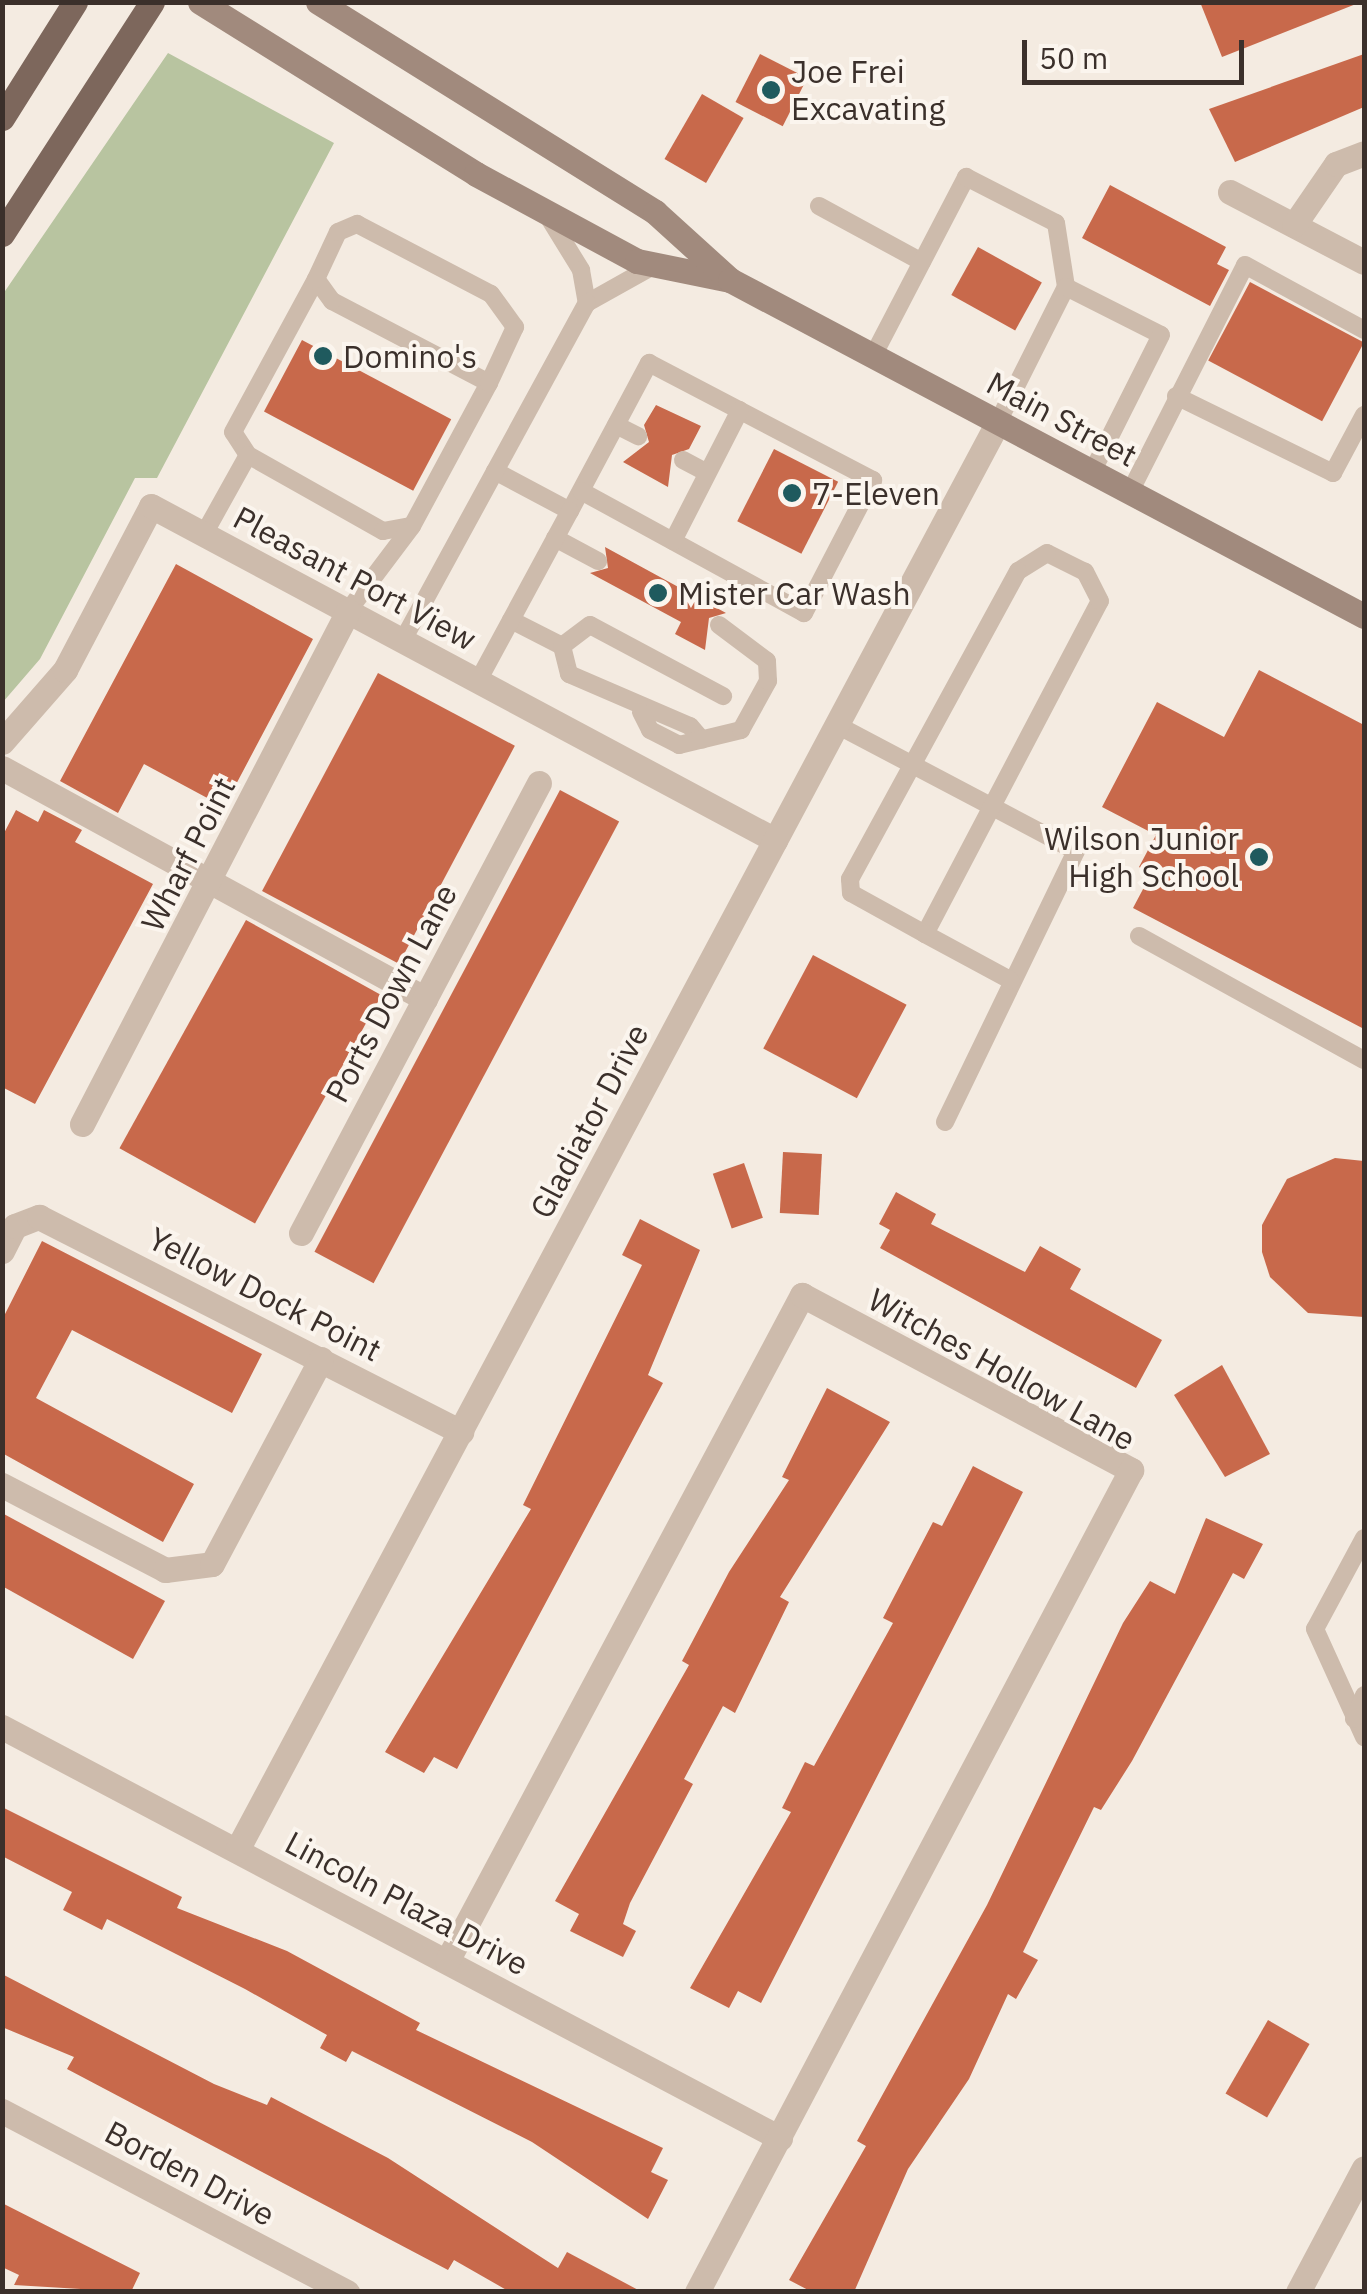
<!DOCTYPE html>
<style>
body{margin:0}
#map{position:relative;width:1367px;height:2294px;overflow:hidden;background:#f4ebe1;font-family:"IBM Plex Sans",sans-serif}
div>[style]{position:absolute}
.green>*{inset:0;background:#b8c4a0}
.building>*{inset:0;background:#c8694b;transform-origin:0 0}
.service>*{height:18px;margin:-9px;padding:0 9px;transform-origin:9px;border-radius:9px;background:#cdbbac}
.minor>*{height:25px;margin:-12.5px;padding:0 12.5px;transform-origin:12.5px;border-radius:12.5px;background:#cdbbac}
.secondary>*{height:25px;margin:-12.5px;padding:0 12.5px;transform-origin:12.5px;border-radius:12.5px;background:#a18a7d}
.primary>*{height:25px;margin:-12.5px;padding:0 12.5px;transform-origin:12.5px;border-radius:12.5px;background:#7d675c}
.dots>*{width:28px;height:28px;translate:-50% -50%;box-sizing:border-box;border:5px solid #fbf5ee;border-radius:50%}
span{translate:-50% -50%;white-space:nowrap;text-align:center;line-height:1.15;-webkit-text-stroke:8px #fbf5ee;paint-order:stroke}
.poi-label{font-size:32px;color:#3b302b}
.left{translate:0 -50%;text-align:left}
.right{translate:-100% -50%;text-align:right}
.street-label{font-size:32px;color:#3b302b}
.frame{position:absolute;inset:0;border:5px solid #3b302b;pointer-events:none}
.scale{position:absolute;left:1022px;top:40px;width:222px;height:45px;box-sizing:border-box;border:5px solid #3b302b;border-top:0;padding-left:12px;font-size:30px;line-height:35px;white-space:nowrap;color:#3b302b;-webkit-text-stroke:8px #fbf5ee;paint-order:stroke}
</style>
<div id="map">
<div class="green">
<i style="clip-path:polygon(168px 53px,334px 143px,157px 478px,135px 478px,40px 659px,3px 702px,3px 294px)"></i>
</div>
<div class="building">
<i style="clip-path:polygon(1200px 2px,1356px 2px,1356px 4px,1222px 57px)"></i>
<i style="left:760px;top:54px;width:53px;height:54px;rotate:27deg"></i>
<i style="clip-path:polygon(1364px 54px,1364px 107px,1235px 162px,1209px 109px)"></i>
<i style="left:702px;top:94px;width:48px;height:75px;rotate:30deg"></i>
<i style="clip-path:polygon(1110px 185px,1226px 247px,1217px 264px,1229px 270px,1210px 306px,1082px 238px)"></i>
<i style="left:978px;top:247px;width:73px;height:55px;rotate:29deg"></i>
<i style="left:1250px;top:282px;width:129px;height:89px;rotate:28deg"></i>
<i style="left:302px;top:340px;width:169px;height:81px;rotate:28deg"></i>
<i style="clip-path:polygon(656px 405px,701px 426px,689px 449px,672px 455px,668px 487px,623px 462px,649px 442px,644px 425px)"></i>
<i style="left:774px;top:449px;width:72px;height:81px;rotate:27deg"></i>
<i style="clip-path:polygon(605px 547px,726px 613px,709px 618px,705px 650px,675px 634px,681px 622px,590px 573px,608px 568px)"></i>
<i style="clip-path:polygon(176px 564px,313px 639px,224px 807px,144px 764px,118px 813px,60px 781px)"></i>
<i style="clip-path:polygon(1259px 670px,1364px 725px,1364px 1029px,1133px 908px,1151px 874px,1139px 867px,1156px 835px,1102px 807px,1157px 702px,1224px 737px)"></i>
<i style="left:378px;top:673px;width:155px;height:247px;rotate:28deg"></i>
<i style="left:560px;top:790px;width:67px;height:523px;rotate:28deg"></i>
<i style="clip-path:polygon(16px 810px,38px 822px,44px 810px,82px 830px,75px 842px,153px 884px,35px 1104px,2px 1087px,2px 837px)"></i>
<i style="left:246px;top:920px;width:155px;height:261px;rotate:29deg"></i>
<i style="left:813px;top:955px;width:106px;height:106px;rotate:28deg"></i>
<i style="left:783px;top:1152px;width:39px;height:61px;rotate:3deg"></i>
<i style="clip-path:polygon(1335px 1158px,1364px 1161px,1364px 1317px,1308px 1313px,1270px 1277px,1262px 1252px,1262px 1225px,1287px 1179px)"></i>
<i style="left:744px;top:1163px;width:58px;height:33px;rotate:71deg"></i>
<i style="clip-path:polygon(896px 1192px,936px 1214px,931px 1224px,1025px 1272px,1040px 1246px,1081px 1269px,1070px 1289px,1162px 1340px,1136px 1388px,880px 1248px,890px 1230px,879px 1224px)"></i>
<i style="clip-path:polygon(640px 1219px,700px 1250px,648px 1375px,663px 1383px,457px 1769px,434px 1757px,424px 1773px,385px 1752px,531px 1509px,523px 1505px,642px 1265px,622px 1255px)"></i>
<i style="clip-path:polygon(42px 1241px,262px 1354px,232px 1413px,72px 1330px,36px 1398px,194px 1484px,163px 1542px,2px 1453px,2px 1320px)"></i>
<i style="clip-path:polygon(1222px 1365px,1270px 1454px,1225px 1477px,1174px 1395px)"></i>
<i style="clip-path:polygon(827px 1388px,890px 1422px,780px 1597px,789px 1602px,735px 1713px,723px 1706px,684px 1779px,693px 1784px,630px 1903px,623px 1924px,636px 1931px,623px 1957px,570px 1931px,579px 1914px,555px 1901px,689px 1665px,682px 1661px,729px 1572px,789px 1480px,782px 1477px)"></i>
<i style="clip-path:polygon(973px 1466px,1023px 1492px,761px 2003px,738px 1991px,729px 2008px,690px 1988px,791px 1812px,782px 1808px,805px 1762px,814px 1766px,893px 1623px,883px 1618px,933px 1522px,942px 1526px)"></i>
<i style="clip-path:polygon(2px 1513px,165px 1601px,133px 1659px,2px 1586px)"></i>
<i style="clip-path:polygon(1206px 1518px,1263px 1544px,1244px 1579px,1233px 1573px,1132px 1761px,1101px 1810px,1094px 1807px,1023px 1952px,1038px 1960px,1016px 1999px,1008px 1994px,969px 2079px,908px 2169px,854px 2292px,812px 2292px,789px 2280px,866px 2146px,857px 2141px,987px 1905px,1123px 1623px,1150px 1581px,1175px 1594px)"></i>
<i style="clip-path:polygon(2px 1807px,182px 1897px,177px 1908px,287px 1951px,420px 2023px,416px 2030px,663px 2148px,651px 2172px,668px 2180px,648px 2219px,532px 2142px,352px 2051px,346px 2062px,320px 2048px,327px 2035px,245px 1989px,107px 1919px,102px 1930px,63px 1910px,72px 1892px,2px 1856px)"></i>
<i style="clip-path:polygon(2px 1974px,214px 2084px,267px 2105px,271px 2097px,388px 2158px,558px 2268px,567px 2252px,642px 2292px,510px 2292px,454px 2260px,448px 2270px,67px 2069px,74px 2057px,2px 2027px)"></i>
<i style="left:1268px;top:2020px;width:48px;height:85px;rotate:30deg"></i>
<i style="clip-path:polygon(2px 2203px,140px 2273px,131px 2292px,14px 2285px,19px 2275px,2px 2267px)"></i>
</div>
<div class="service">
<i style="left:819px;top:206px;width:117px;rotate:28.5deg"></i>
<i style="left:546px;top:213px;width:67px;rotate:58.4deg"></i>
<i style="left:581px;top:270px;width:34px;rotate:80deg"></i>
<i style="left:587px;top:303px;width:76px;rotate:-29.3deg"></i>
<i style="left:873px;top:356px;width:202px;rotate:-62.5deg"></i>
<i style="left:966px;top:177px;width:101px;rotate:27.1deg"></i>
<i style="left:1056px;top:223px;width:65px;rotate:81.1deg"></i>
<i style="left:1176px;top:396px;width:175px;rotate:26.1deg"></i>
<i style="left:1333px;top:473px;width:66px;rotate:-61.9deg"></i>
<i style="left:998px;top:422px;width:151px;rotate:-63.3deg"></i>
<i style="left:1066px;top:287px;width:106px;rotate:26.8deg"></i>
<i style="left:1161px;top:335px;width:153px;rotate:116.7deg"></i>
<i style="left:616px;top:425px;width:25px;rotate:27deg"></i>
<i style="left:248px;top:455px;width:27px;rotate:-123deg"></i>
<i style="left:233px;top:432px;width:174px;rotate:-61.5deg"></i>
<i style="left:683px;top:460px;width:27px;rotate:28deg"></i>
<i style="left:495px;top:471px;width:85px;rotate:28.1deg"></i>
<i style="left:570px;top:511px;width:168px;rotate:-61.9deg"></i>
<i style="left:649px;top:363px;width:253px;rotate:27.6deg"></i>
<i style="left:873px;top:480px;width:150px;rotate:117.4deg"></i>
<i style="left:804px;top:613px;width:254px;rotate:-151.3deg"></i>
<i style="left:1130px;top:492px;width:254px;rotate:-63.1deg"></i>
<i style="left:1245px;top:265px;width:136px;rotate:28.6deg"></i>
<i style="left:204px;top:534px;width:90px;rotate:-60.9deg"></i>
<i style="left:248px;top:455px;width:155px;rotate:29.4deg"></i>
<i style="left:383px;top:531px;width:29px;rotate:-10deg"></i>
<i style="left:412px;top:526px;width:162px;rotate:-61.7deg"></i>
<i style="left:489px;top:383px;width:177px;rotate:-152.4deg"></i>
<i style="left:332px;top:301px;width:27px;rotate:-126deg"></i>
<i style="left:316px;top:279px;width:52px;rotate:-64.9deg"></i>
<i style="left:338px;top:232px;width:21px;rotate:-23deg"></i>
<i style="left:357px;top:224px;width:151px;rotate:27.6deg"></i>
<i style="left:491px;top:294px;width:41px;rotate:54deg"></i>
<i style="left:515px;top:327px;width:62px;rotate:114.9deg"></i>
<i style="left:555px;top:538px;width:49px;rotate:28.1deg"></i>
<i style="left:673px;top:541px;width:147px;rotate:-62.9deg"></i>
<i style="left:348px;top:611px;width:106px;rotate:-53deg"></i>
<i style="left:511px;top:620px;width:57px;rotate:27deg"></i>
<i style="left:403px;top:640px;width:384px;rotate:-61.4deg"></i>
<i style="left:562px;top:646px;width:35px;rotate:-37deg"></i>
<i style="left:590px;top:625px;width:151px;rotate:28.1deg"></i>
<i style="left:562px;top:646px;width:29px;rotate:76deg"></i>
<i style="left:569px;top:674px;width:132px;rotate:23.3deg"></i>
<i style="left:690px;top:726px;width:18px;rotate:49deg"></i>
<i style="left:478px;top:681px;width:193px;rotate:-61.6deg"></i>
<i style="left:641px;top:712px;width:20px;rotate:63deg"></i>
<i style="left:650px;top:730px;width:33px;rotate:27deg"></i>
<i style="left:679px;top:745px;width:64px;rotate:-13.6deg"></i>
<i style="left:741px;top:730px;width:56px;rotate:-61.1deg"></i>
<i style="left:768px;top:681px;width:20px;rotate:-93deg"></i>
<i style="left:767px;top:661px;width:60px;rotate:-143.1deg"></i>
<i style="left:837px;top:725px;width:270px;rotate:27.8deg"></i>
<i style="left:1076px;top:851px;width:301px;rotate:115.8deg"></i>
<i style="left:925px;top:934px;width:376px;rotate:-62.3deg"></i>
<i style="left:1100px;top:601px;width:33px;rotate:-117deg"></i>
<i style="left:1085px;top:572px;width:42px;rotate:-153.4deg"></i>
<i style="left:1047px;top:553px;width:34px;rotate:148deg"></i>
<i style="left:1018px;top:571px;width:351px;rotate:118.6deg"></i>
<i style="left:850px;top:879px;width:14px;rotate:86deg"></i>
<i style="left:851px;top:893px;width:85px;rotate:29deg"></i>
<i style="left:925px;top:934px;width:97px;rotate:28.4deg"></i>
<i style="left:1139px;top:936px;width:257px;rotate:28.9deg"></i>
<i style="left:1364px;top:1538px;width:103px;rotate:118.3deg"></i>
<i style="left:1315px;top:1629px;width:119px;rotate:65.6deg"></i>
<i style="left:1354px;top:1719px;width:26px;rotate:-67deg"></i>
</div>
<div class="minor">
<i style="left:1230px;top:192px;width:151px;rotate:27.6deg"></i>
<i style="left:1294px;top:225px;width:74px;rotate:-55.5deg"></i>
<i style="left:1336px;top:164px;width:30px;rotate:-21deg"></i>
<i style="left:2px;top:742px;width:96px;rotate:-48.8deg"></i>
<i style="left:65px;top:670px;width:185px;rotate:-62.3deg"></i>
<i style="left:151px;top:506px;width:708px;rotate:28.16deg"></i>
<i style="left:2px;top:768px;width:482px;rotate:28.6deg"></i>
<i style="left:82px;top:1124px;width:578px;rotate:-62.59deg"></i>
<i style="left:301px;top:1233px;width:509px;rotate:-62.13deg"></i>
<i style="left:2px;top:1251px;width:28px;rotate:-63deg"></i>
<i style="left:15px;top:1226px;width:26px;rotate:-21deg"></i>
<i style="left:39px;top:1217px;width:474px;rotate:27deg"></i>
<i style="left:2px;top:1485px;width:184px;rotate:27.5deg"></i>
<i style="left:165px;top:1570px;width:47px;rotate:-7.3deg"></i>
<i style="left:212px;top:1564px;width:232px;rotate:-62deg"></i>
<i style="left:2px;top:1727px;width:880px;rotate:27.85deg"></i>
<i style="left:237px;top:1850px;width:1618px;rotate:-61.95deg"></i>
<i style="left:447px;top:1961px;width:755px;rotate:-61.94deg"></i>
<i style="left:802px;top:1295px;width:373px;rotate:28deg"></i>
<i style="left:1131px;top:1470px;width:930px;rotate:117.83deg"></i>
<i style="left:2px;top:2111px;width:390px;rotate:27.7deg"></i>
<i style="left:1298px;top:2292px;width:140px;rotate:-62deg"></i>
</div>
<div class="secondary">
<i style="left:200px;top:2px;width:325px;rotate:31.9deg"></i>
<i style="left:476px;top:174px;width:183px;rotate:28.4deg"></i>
<i style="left:637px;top:261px;width:95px;rotate:11.5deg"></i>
<i style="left:318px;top:2px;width:397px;rotate:31.9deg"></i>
<i style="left:655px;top:212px;width:101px;rotate:42.2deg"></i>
<i style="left:730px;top:280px;width:718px;rotate:27.92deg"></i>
</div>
<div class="primary">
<i style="left:2px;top:118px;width:137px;rotate:-57.8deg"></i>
<i style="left:2px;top:234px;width:276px;rotate:-57.1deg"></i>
</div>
<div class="dots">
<i style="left:771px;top:90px;background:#1f5a5e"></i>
<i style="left:323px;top:356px;background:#1f5a5e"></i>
<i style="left:792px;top:493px;background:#1f5a5e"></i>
<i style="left:658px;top:593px;background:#1f5a5e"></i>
<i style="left:1259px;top:857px;background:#1f5a5e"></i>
</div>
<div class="poi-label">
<span class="left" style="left:791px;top:90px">Joe Frei<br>Excavating</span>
<span class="left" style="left:343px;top:356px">Domino's</span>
<span class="left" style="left:812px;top:493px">7-Eleven</span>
<span class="left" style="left:678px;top:593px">Mister Car Wash</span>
<span class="right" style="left:1239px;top:857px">Wilson Junior<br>High School</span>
</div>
<div class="street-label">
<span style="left:1062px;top:419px;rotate:28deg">Main Street</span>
<span style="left:355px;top:578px;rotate:28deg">Pleasant Port View</span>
<span style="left:188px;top:854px;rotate:-63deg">Wharf Point</span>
<span style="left:391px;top:993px;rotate:-62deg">Ports Down Lane</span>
<span style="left:589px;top:1121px;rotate:-62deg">Gladiator Drive</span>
<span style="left:265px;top:1294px;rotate:27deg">Yellow Dock Point</span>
<span style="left:1002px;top:1369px;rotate:29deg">Witches Hollow Lane</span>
<span style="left:407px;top:1903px;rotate:28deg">Lincoln Plaza Drive</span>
<span style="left:190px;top:2173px;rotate:28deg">Borden Drive</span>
</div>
<div class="frame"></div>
<div class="scale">50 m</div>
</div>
